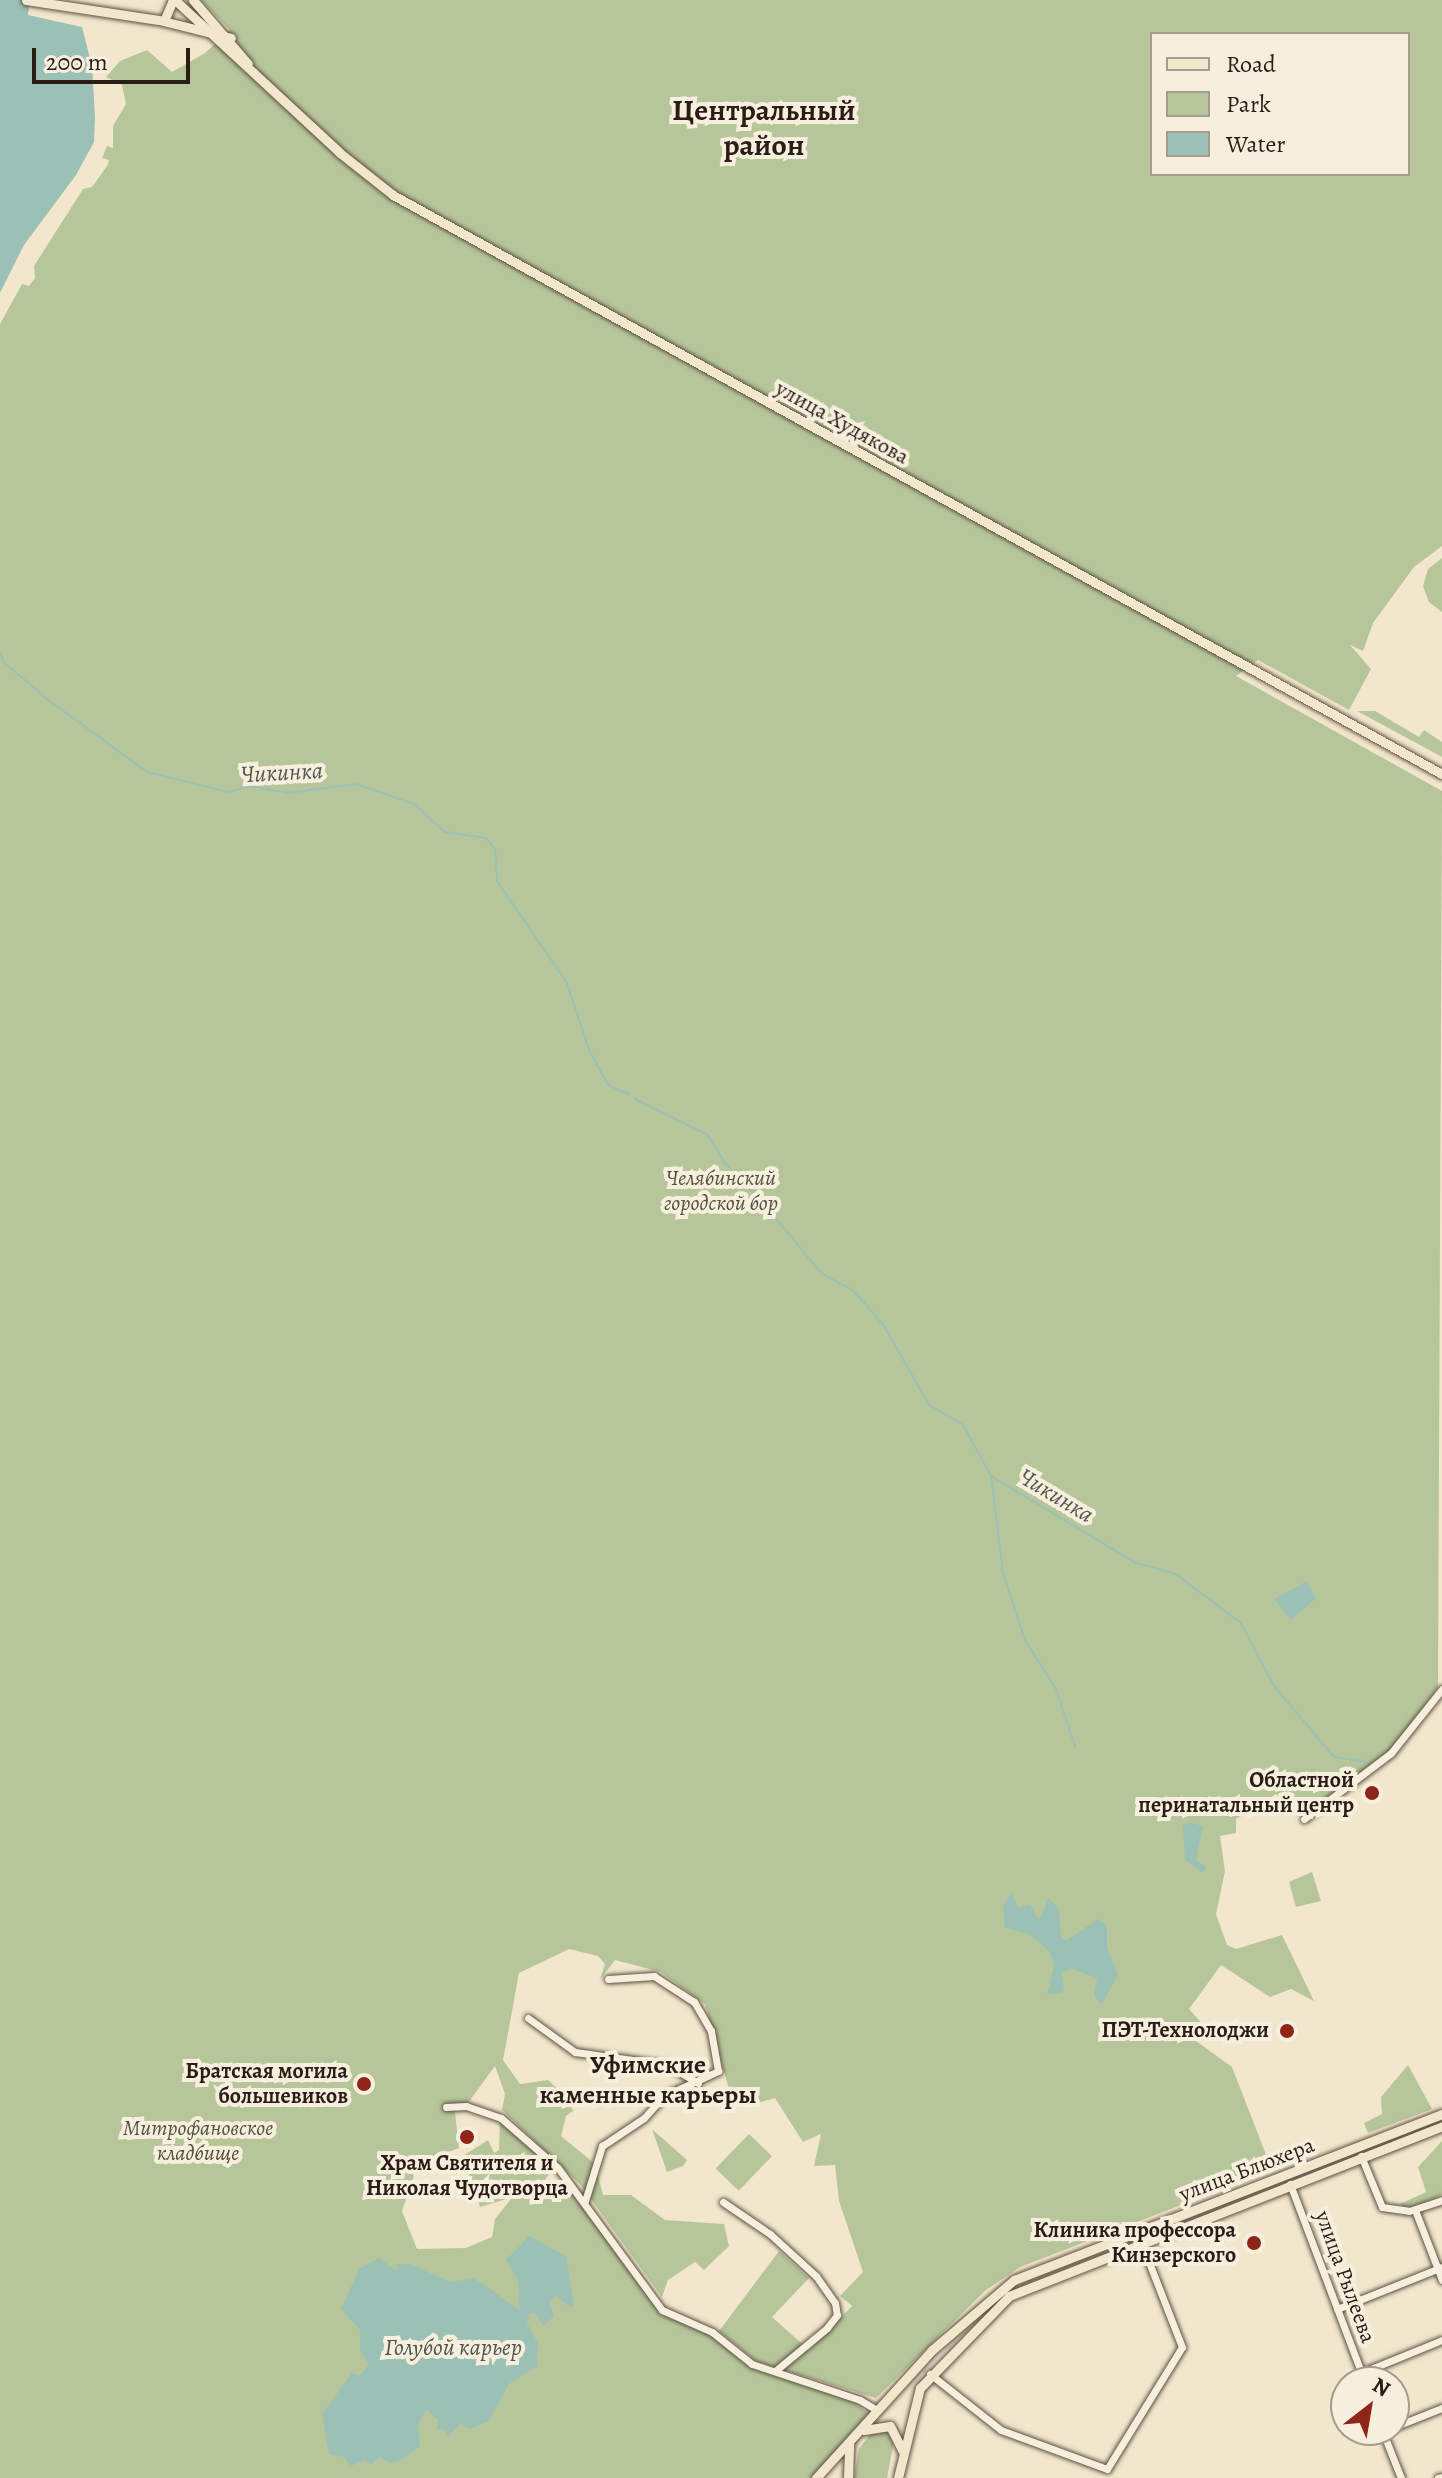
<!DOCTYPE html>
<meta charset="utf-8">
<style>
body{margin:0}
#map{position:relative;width:1442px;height:2478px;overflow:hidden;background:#f2e7cc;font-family:Alegreya,serif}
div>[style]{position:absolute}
.green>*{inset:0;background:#b7c69a;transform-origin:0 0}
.water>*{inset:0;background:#9bc0b5}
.stream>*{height:2px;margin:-1px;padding:0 1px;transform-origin:1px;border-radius:1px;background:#9bc0b5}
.roads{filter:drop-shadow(0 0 2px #5c5044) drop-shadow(0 0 2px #5c5044)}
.minor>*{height:7px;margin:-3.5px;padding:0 3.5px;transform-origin:3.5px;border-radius:3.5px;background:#f7efde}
.major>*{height:9px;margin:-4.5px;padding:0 4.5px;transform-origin:4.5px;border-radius:4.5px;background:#f2e7cc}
.dots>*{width:22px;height:22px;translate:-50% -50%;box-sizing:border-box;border:4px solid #f7efde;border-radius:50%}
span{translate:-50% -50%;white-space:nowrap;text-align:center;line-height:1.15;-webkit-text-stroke:8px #f7efde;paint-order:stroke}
.street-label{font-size:22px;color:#2a1d16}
.park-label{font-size:22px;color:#54503e;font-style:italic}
.poi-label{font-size:22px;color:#2a1d16;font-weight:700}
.right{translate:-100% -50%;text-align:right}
.water-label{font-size:24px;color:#52564e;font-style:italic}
.quarter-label{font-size:26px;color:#2a1d16;font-weight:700}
.district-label{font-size:30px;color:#2a1d16;font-weight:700}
.legend{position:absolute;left:1150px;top:32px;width:260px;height:144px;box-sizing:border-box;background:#f7efde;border:2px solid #a59b8e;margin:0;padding:10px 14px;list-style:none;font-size:24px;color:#2a1d16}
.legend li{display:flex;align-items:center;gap:16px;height:40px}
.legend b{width:40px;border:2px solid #a59b8e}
.north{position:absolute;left:1330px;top:2366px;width:80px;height:80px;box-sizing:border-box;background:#f7efde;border:2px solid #a59b8e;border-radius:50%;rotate:31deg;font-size:22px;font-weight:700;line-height:32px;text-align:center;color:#2a1d16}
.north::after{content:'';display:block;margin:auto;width:28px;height:36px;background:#8f2418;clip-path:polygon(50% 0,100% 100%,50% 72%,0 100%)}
.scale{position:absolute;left:32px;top:48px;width:158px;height:36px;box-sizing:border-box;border:4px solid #2a1d16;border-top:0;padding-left:10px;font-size:24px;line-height:28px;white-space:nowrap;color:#2a1d16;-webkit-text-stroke:6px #f7efde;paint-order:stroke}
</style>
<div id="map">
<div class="green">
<i style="clip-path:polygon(evenodd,201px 0,1442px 0,1442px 546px,1414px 567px,1373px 623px,1363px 651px,1350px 645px,1371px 669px,1349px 710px,1258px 660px,1236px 676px,1442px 791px,1438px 1688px,1389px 1752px,1302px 1817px,1276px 1794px,1236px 1819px,1236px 1833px,1220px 1836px,1225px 1871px,1216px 1914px,1227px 1945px,1236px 1949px,1282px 1935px,1314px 2001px,1291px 1989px,1270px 1997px,1221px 1965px,1189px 2009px,1205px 2027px,1196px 2041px,1232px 2067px,1272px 2170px,1020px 2267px,986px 2290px,876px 2398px,757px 2362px,719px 2331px,779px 2251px,809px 2278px,772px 2317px,809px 2350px,852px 2306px,840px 2296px,863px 2272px,839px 2201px,835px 2165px,814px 2166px,821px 2134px,803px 2142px,775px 2098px,754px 2104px,729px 2089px,705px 2004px,661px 1972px,615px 1960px,600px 1980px,605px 1964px,598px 1956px,569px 1949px,519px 1973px,503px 2060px,520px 2084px,548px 2080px,578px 2107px,566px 2116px,561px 2136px,595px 2164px,603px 2195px,631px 2195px,665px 2220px,724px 2224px,729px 2246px,704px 2270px,695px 2262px,668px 2280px,662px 2297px,580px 2184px,502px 2110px,505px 2094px,495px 2066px,468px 2103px,455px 2112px,459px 2148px,418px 2164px,402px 2211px,417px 2249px,466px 2248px,492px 2237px,495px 2219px,511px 2199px,571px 2185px,662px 2311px,711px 2334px,751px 2365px,852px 2400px,871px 2416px,811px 2478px,0 2478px,0 324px,22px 284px,29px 286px,35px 278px,34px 266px,83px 189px,92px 187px,107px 166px,109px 160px,102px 158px,107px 146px,113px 148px,113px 126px,126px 104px,122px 85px,106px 77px,120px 61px,147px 50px,172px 72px,205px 53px,230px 30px,201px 0,1152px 34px,1408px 34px,1408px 174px,1152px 174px,1152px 34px)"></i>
<i style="clip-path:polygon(1442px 558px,1442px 612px,1429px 602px,1423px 586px,1428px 569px)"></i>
<i style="clip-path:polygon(1357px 711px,1375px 711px,1419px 737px,1424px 730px,1442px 742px,1442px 757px)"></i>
<i style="clip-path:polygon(1312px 1872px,1321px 1901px,1296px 1907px,1289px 1882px)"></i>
<i style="clip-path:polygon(1408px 2065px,1432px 2109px,1368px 2133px,1364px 2123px,1382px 2114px,1381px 2097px)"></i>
<i style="clip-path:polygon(500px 2121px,554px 2167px,542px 2184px,516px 2189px,513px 2197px,480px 2207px,463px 2156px,488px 2140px,494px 2153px,499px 2150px)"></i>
<i style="clip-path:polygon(652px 2129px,687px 2160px,683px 2166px,667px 2172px)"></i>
<i style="left:749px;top:2134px;width:32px;height:48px;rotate:44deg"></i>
<i style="clip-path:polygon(1442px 2141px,1442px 2195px,1410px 2209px,1400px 2204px,1426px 2192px,1418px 2167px)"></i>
<i style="clip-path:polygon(884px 2429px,894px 2441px,887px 2478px,854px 2478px,859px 2449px,872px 2432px)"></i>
</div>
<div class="water">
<i style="clip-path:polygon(0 0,30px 0,28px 15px,82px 27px,92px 66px,95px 117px,94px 142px,76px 175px,24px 245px,0 293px)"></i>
<i style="clip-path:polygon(1307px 1581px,1316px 1598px,1291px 1620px,1274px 1599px)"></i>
<i style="clip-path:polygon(1188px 1822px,1203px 1826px,1196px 1860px,1206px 1867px,1203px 1873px,1185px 1860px,1183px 1825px)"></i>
<i style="clip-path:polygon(1011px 1893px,1018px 1907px,1030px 1905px,1039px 1920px,1049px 1898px,1059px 1909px,1061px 1936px,1066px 1941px,1098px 1919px,1107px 1925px,1107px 1948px,1118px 1975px,1102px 2004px,1094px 1996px,1097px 1978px,1073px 1969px,1062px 1972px,1064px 1992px,1047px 1995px,1054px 1966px,1050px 1952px,1029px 1934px,1005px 1928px,1003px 1906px)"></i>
<i style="clip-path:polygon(529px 2236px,566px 2256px,574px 2304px,571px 2308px,555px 2295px,550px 2303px,554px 2316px,543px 2326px,535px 2313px,529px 2314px,527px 2323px,538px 2343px,537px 2366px,509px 2384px,489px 2421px,470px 2429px,460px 2424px,448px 2437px,443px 2428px,437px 2431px,438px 2419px,426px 2410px,418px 2424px,420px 2446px,399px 2461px,390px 2463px,379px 2457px,371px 2465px,365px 2460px,351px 2466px,344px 2457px,329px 2454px,322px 2414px,352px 2373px,360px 2375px,369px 2365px,360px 2350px,360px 2330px,341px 2309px,359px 2269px,379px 2258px,397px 2271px,398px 2264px,410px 2264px,450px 2282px,474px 2278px,520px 2310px,518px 2280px,506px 2260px)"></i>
</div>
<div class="stream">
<i style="left:0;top:652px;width:11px;rotate:68deg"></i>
<i style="left:4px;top:662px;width:57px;rotate:40.7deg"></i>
<i style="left:47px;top:699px;width:124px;rotate:36.1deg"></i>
<i style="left:147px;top:772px;width:83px;rotate:13.9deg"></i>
<i style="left:228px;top:792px;width:24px;rotate:-15deg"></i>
<i style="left:251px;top:786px;width:38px;rotate:11deg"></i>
<i style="left:288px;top:793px;width:69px;rotate:-7.5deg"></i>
<i style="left:356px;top:784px;width:61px;rotate:19deg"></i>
<i style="left:414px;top:804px;width:42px;rotate:42.1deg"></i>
<i style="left:445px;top:832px;width:41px;rotate:8.3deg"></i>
<i style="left:486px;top:838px;width:14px;rotate:51deg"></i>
<i style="left:495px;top:849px;width:32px;rotate:86deg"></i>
<i style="left:497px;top:881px;width:124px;rotate:55.5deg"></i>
<i style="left:567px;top:983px;width:73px;rotate:71.6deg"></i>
<i style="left:590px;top:1052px;width:38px;rotate:61deg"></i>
<i style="left:608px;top:1085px;width:24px;rotate:24deg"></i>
<i style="left:635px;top:1099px;width:81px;rotate:26.3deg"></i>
<i style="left:708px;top:1135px;width:33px;rotate:59deg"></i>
<i style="left:725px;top:1163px;width:59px;rotate:46.4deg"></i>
<i style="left:768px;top:1209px;width:83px;rotate:50.4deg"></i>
<i style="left:821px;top:1273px;width:39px;rotate:29deg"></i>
<i style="left:855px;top:1292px;width:45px;rotate:49.5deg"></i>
<i style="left:884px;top:1326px;width:91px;rotate:60.3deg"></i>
<i style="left:929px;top:1405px;width:39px;rotate:30deg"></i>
<i style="left:963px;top:1425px;width:58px;rotate:61.2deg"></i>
<i style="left:991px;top:1476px;width:169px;rotate:31deg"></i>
<i style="left:1136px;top:1563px;width:39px;rotate:15deg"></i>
<i style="left:1174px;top:1573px;width:84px;rotate:36.7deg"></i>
<i style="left:1241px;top:1623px;width:71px;rotate:62.4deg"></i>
<i style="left:1274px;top:1686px;width:93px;rotate:49.8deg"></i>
<i style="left:1334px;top:1757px;width:31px;rotate:9deg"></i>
<i style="left:991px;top:1476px;width:97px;rotate:82.9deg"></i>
<i style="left:1003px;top:1572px;width:34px;rotate:73deg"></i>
<i style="left:1013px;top:1604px;width:38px;rotate:72deg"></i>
<i style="left:1025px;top:1640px;width:58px;rotate:57.7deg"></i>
<i style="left:1056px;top:1689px;width:60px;rotate:71.6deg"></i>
</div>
<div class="roads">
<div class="minor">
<i style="left:1304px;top:1819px;width:109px;rotate:-37.2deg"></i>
<i style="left:1391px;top:1753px;width:82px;rotate:-51.4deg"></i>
<i style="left:528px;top:2018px;width:58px;rotate:35.9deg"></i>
<i style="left:575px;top:2052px;width:94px;rotate:8deg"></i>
<i style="left:668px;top:2065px;width:35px;rotate:31deg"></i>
<i style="left:446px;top:2107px;width:20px;rotate:-3deg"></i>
<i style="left:466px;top:2106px;width:37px;rotate:19deg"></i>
<i style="left:501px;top:2118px;width:76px;rotate:41.3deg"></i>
<i style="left:558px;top:2168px;width:176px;rotate:53.8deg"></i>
<i style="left:662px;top:2310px;width:55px;rotate:23.7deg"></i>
<i style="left:712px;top:2332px;width:51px;rotate:38.7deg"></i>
<i style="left:752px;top:2364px;width:114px;rotate:18.4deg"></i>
<i style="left:860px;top:2400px;width:21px;rotate:31deg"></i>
<i style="left:1361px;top:2156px;width:55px;rotate:67.6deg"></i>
<i style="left:1382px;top:2207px;width:27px;rotate:8deg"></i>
<i style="left:1409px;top:2211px;width:35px;rotate:-18deg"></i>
<i style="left:1290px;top:2184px;width:212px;rotate:69.3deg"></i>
<i style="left:585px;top:2201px;width:58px;rotate:-72.8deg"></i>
<i style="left:602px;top:2146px;width:50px;rotate:-33.7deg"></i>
<i style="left:644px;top:2118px;width:30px;rotate:-48deg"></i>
<i style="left:664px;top:2096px;width:60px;rotate:-24.8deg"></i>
<i style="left:718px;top:2071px;width:41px;rotate:-99.9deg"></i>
<i style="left:711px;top:2031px;width:34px;rotate:-120deg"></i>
<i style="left:694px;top:2002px;width:48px;rotate:-147deg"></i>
<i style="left:654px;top:1976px;width:46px;rotate:176.3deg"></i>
<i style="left:723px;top:2202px;width:57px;rotate:34.2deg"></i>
<i style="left:770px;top:2234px;width:62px;rotate:42.4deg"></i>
<i style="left:816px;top:2276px;width:33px;rotate:55deg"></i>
<i style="left:835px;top:2303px;width:12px;rotate:81deg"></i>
<i style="left:837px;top:2315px;width:16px;rotate:128deg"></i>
<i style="left:827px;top:2328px;width:67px;rotate:140.4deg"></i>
<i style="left:1415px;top:2210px;width:75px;rotate:68.9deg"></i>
<i style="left:1337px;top:2309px;width:113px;rotate:-21.8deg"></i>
<i style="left:1361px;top:2373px;width:87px;rotate:-22.2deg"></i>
<i style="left:930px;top:2374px;width:90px;rotate:38.3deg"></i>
<i style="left:1001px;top:2430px;width:113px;rotate:20.2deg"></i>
<i style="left:1107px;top:2469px;width:143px;rotate:-58.4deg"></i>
<i style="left:1182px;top:2347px;width:113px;rotate:-111.3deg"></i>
<i style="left:1394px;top:2427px;width:52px;rotate:-21.6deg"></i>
<i style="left:1382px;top:2430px;width:52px;rotate:68.4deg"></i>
<i style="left:1438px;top:2478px;width:4px;rotate:-14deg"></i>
</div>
<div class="major">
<i style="left:26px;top:0;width:134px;rotate:8.6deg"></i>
<i style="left:159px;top:20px;width:74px;rotate:14deg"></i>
<i style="left:175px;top:0;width:225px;rotate:42.8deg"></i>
<i style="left:340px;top:153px;width:68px;rotate:38.4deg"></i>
<i style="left:393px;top:195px;width:1198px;rotate:28.9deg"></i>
<i style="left:193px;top:0;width:84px;rotate:49.3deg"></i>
<i style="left:164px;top:21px;width:23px;rotate:-67deg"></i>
<i style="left:864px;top:2430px;width:26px;rotate:-9deg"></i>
<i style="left:890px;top:2426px;width:29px;rotate:63deg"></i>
<i style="left:816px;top:2478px;width:173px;rotate:-47.8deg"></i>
<i style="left:932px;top:2350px;width:108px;rotate:-40.5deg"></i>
<i style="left:1014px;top:2280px;width:459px;rotate:-21.2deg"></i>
<i style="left:848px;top:2478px;width:35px;rotate:-88deg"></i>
<i style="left:898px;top:2478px;width:93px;rotate:-76.3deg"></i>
<i style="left:920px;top:2388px;width:128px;rotate:-45.9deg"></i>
<i style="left:1009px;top:2296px;width:465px;rotate:-21.4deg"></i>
</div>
</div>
<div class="dots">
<i style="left:1372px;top:1793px;background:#8f2418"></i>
<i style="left:1287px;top:2031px;background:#8f2418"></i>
<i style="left:364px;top:2084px;background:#8f2418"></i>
<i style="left:467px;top:2137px;background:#8f2418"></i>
<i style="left:1254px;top:2243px;background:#8f2418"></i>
</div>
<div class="street-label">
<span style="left:842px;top:423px;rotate:29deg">улица Худякова</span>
<span style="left:1247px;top:2170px;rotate:-21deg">улица Блюхера</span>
<span style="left:1345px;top:2277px;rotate:70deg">улица Рылеева</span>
</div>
<div class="park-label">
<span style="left:721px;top:1191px">Челябинский<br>городской бор</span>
<span style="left:198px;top:2141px">Митрофановское<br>кладбище</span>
</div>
<div class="poi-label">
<span class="right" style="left:1354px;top:1793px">Областной<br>перинатальный центр</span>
<span class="right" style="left:1269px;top:2031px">ПЭТ-Технолоджи</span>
<span class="right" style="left:348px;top:2084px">Братская могила<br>большевиков</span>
<span style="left:467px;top:2176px">Храм Святителя и<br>Николая Чудотворца</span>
<span class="right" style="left:1236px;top:2243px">Клиника профессора<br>Кинзерского</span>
</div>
<div class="water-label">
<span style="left:282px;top:773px;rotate:-3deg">Чикинка</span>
<span style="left:1056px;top:1496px;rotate:31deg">Чикинка</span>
<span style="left:453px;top:2348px">Голубой карьер</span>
</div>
<div class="quarter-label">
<span style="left:648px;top:2080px">Уфимские<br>каменные карьеры</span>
</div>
<div class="district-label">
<span style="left:764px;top:127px">Центральный<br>район</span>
</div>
<ul class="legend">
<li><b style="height:10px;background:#f2e7cc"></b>Road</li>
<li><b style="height:22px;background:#b7c69a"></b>Park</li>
<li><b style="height:22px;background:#9bc0b5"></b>Water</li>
</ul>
<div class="north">N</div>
<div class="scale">200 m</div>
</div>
